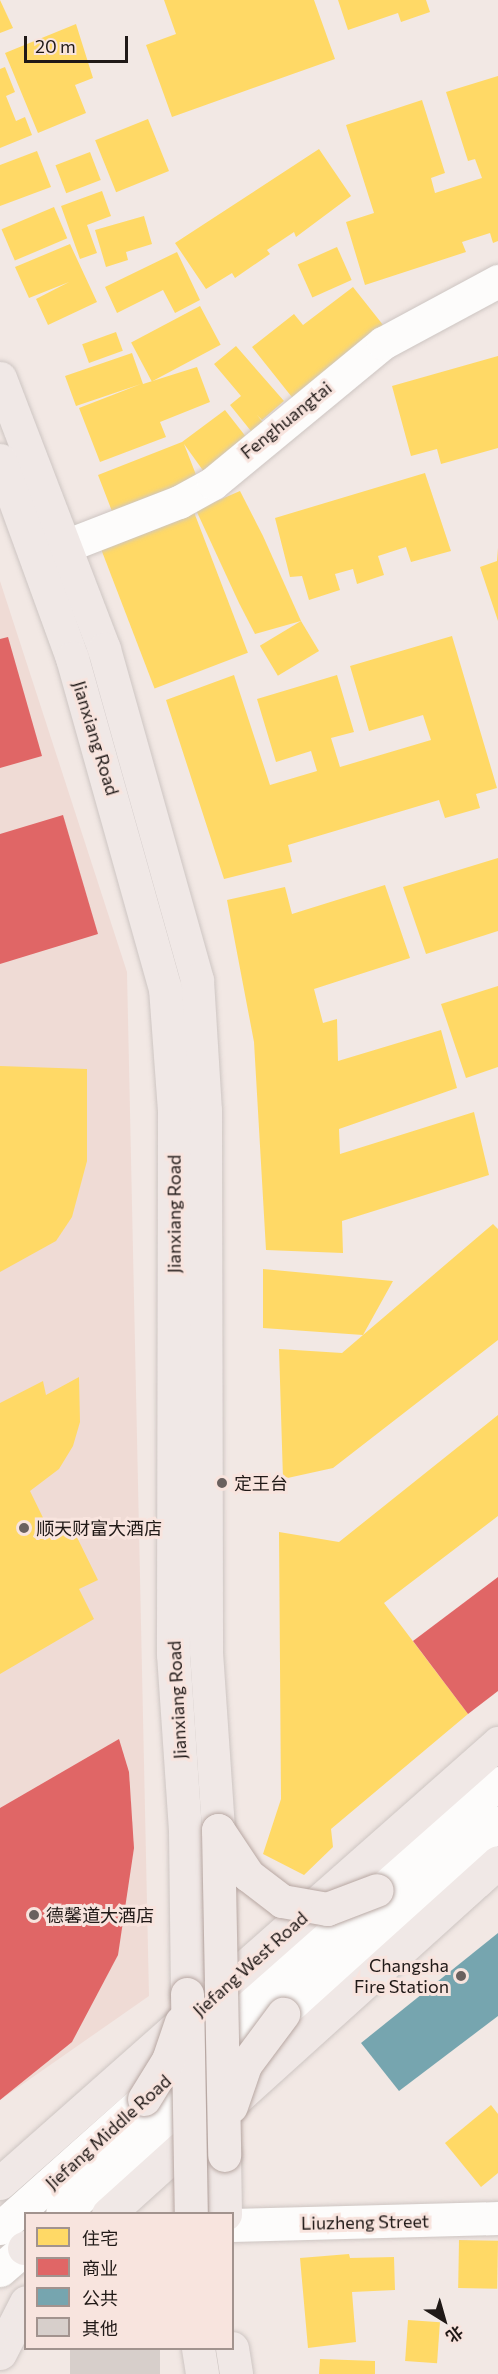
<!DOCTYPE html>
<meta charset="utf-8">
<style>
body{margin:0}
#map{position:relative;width:498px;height:2374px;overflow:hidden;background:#f2e8e4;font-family:Commissioner,"Noto Sans SC",sans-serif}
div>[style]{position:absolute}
.built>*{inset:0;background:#efdbd5}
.homes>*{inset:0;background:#ffd966;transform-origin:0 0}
.shops>*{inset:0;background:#e06666}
.public>*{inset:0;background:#76a5af}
.building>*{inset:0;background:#d7cfcb;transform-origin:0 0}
.roads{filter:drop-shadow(0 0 2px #cdc5c2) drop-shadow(0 0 2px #cdc5c2)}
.minor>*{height:33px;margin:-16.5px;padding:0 16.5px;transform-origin:16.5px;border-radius:16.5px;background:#fdfcfb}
.major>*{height:33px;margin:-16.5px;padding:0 16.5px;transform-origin:16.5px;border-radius:16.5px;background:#f0e8e6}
.bridges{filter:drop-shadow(0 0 2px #b7a7a2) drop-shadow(0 0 2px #b7a7a2)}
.major-bridge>*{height:33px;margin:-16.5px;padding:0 16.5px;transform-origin:16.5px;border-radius:16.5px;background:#f0e8e6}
.dots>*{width:16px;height:16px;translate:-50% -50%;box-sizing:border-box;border:3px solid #f8e4de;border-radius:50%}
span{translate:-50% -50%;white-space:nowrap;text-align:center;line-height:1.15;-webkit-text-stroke:6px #f8e4de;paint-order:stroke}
.street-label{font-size:18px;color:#201917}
.poi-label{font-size:18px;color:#201917}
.left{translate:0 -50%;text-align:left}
.right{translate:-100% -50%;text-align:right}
.legend{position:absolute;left:24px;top:2212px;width:210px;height:138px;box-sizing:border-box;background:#f8e4de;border:2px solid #a2938e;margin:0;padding:8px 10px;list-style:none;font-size:18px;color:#201917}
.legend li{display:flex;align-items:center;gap:12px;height:30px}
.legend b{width:30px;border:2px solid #a2938e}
.north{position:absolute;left:414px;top:2290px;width:60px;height:60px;-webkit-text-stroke:4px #f8e4de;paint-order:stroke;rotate:143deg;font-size:16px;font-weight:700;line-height:24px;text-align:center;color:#201917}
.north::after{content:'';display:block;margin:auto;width:21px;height:27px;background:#201917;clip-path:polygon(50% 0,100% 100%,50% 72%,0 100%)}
.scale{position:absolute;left:24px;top:36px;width:104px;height:27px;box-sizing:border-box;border:3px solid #201917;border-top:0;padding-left:8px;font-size:18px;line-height:21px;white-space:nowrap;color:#201917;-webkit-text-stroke:4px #f8e4de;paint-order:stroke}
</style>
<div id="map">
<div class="built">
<i style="clip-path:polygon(0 581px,127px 972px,149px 1996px,0 2100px)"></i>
</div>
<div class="homes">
<i style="clip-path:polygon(0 0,13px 28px,0 33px)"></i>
<i style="clip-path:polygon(164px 0,314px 0,335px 59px,172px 117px,146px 45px,176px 34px)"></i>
<i style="clip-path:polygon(338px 0,426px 0,430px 12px,401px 22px,398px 13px,348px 30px)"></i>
<i style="clip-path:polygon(76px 24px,93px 78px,75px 85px,86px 113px,38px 133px,5px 53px)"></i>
<i style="clip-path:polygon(5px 67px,15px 92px,6px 96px,16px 121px,25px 117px,32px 135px,0 148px,0 69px)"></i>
<i style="clip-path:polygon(498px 76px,498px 241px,493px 243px,490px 233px,462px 242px,466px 252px,365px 285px,346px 222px,374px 213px,346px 125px,422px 100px,445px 173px,431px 178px,435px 193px,482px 178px,475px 159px,468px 161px,446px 92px)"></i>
<i style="left:148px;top:119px;width:56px;height:57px;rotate:68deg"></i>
<i style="clip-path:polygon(319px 149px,351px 196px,296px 237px,294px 232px,267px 250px,270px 254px,235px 278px,232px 273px,206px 289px,175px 243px)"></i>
<i style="clip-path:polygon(37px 151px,51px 187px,0 206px,0 165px)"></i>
<i style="left:90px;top:152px;width:30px;height:37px;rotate:69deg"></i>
<i style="clip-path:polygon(102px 191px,111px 216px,87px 225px,97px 253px,80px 259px,61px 206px)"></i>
<i style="left:54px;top:207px;width:34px;height:57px;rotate:67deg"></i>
<i style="clip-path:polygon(144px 216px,152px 244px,126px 252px,128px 260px,106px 267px,95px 230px)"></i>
<i style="clip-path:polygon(70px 244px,97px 302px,48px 325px,36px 299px,69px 282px,29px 298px,15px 267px)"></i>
<i style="left:337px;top:247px;width:36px;height:43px;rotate:66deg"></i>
<i style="clip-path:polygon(177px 252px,200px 300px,175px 313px,163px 290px,117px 313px,105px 287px)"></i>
<i style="clip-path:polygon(353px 287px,387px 330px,295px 401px,252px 347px,294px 314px,303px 325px)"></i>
<i style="left:200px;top:306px;width:44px;height:78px;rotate:62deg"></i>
<i style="left:116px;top:332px;width:20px;height:36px;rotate:70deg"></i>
<i style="clip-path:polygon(236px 346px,284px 401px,262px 420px,257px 415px,266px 426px,255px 436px,230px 405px,241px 396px,214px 364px)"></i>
<i style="clip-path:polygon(132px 353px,143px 384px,197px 367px,210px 402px,160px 422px,166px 437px,100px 462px,79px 408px,141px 384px,76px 406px,65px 376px)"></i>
<i style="clip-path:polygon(498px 356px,498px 448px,441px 464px,437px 449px,411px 456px,392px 386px)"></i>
<i style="clip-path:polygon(225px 410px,250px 442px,207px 476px,184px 444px,200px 485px,115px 519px,98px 475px,182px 442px)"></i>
<i style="clip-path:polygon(425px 473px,451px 551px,411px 562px,406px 547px,378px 556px,384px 575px,357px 584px,353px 569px,335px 574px,340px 590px,309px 600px,302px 576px,290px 577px,275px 518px)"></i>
<i style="clip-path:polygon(240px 491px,263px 536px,301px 621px,255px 634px,239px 603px,196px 510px)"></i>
<i style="left:192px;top:507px;width:156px;height:100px;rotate:69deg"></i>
<i style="clip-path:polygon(498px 548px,498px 621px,480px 567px,497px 561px)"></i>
<i style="left:301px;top:621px;width:35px;height:48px;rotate:59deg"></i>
<i style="clip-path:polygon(452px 636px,497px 788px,476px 794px,480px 808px,445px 818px,439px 800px,288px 845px,292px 862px,224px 879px,166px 700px,234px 675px,270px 785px,317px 771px,311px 751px,276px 762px,257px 699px,337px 675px,354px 732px,331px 738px,340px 767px,431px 740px,423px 715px,369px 731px,350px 666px)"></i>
<i style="clip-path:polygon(498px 858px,498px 931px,426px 954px,403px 887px)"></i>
<i style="clip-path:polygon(385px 885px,410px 958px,314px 989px,323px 1023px,337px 1019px,338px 1061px,441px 1030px,457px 1088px,339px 1129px,340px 1154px,474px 1112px,489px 1175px,342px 1221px,343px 1253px,266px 1250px,254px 1042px,227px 900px,285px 887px,292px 914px)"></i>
<i style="clip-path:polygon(498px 986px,498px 1067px,466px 1078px,441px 1004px)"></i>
<i style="clip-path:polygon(0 1066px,87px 1069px,87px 1161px,72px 1217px,56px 1241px,0 1272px)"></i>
<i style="clip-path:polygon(493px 1224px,498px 1229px,498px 1340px,333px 1468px,283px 1479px,279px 1349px,342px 1353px,363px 1335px,263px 1328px,263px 1269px,393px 1281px,363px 1335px)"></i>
<i style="clip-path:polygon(79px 1377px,80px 1422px,73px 1446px,59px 1469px,30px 1491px,50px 1532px,70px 1523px,98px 1580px,79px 1589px,94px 1619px,0 1674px,0 1403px,43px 1381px,46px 1395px)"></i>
<i style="clip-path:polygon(498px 1415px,498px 1516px,384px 1603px,468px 1714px,331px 1829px,333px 1847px,304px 1875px,263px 1854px,281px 1799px,279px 1532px,339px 1542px)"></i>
<i style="clip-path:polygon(491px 2105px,498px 2114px,498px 2173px,481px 2187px,445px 2143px)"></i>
<i style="left:459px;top:2240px;width:39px;height:48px;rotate:1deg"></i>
<i style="clip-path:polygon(349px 2254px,350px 2258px,394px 2257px,395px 2290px,352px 2292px,356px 2342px,308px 2348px,300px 2258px)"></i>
<i style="left:408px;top:2320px;width:32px;height:41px;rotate:4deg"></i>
<i style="clip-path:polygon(320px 2359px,375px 2361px,375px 2374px,319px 2374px)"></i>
</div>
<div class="shops">
<i style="clip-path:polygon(8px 637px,42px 756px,0 768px,0 639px)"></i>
<i style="clip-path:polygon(63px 815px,98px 934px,0 964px,0 834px)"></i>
<i style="clip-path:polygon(498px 1577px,498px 1691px,468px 1714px,413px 1641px)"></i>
<i style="clip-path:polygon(119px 1739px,129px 1772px,134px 1848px,118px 1955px,72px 2042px,0 2100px,0 1808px)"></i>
</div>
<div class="public">
<i style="clip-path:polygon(498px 1933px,498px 2016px,399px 2091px,361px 2043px)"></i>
</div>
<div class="building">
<i style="left:70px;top:2348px;width:90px;height:28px"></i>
</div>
<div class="roads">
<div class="minor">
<i style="left:68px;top:545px;width:119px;rotate:-21.2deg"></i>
<i style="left:179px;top:502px;width:39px;rotate:-29deg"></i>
<i style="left:213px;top:483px;width:220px;rotate:-39.5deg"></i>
<i style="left:383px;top:343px;width:131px;rotate:-28.3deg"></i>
<i style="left:62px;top:2214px;width:586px;rotate:-41.89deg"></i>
<i style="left:232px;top:2225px;width:266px;rotate:-1.5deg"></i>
<i style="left:0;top:2228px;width:668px;rotate:-41.78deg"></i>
<i style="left:0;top:2270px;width:35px;rotate:-41deg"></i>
</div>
<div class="major">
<i style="left:0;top:378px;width:290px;rotate:69deg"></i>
<i style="left:104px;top:649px;width:344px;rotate:74.3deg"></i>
<i style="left:197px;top:980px;width:130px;rotate:86.5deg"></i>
<i style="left:205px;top:1110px;width:542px;rotate:89.89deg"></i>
<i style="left:206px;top:1652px;width:178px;rotate:86.1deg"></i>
<i style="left:0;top:460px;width:211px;rotate:70deg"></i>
<i style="left:72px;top:658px;width:343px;rotate:74.3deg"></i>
<i style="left:165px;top:988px;width:124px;rotate:85.8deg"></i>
<i style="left:174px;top:1112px;width:542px;rotate:90.11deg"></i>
<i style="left:173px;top:1654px;width:177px;rotate:86.1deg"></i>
<i style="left:185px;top:1831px;width:163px;rotate:89.3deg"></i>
<i style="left:224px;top:2155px;width:59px;rotate:89deg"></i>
<i style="left:0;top:2183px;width:665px;rotate:-41.46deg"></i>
<i style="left:108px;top:2214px;width:525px;rotate:-42.07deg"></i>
<i style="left:24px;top:2248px;width:2px;rotate:-27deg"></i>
<i style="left:198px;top:2348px;width:26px;rotate:81deg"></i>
<i style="left:232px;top:2348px;width:26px;rotate:81deg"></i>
<i style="left:0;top:2353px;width:57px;rotate:-63deg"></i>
</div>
</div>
<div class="bridges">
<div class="major-bridge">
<i style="left:218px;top:1830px;width:325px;rotate:88.9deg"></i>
<i style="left:218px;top:1830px;width:54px;rotate:56.3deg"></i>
<i style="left:248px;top:1875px;width:43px;rotate:37.4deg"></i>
<i style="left:282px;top:1901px;width:46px;rotate:10.1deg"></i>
<i style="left:327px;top:1909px;width:53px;rotate:-20.8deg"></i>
<i style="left:187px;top:1994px;width:220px;rotate:89deg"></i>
<i style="left:144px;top:2099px;width:46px;rotate:-58.4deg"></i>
<i style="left:168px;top:2060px;width:40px;rotate:-71.1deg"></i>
<i style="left:231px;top:2106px;width:43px;rotate:-71.1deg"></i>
<i style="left:245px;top:2065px;width:64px;rotate:-53.3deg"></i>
</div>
</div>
<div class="dots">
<i style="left:222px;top:1483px;background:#6a615f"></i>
<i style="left:24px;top:1528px;background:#6a615f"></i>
<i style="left:34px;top:1915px;background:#6a615f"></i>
<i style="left:461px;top:1976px;background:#6a615f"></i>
</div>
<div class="street-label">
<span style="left:286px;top:420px;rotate:-39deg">Fenghuangtai</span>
<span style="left:96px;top:738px;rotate:73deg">Jianxiang Road</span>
<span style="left:174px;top:1214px;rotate:-90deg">Jianxiang Road</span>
<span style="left:177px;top:1700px;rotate:-93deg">Jianxiang Road</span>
<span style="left:250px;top:1964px;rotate:-42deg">Jiefang West Road</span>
<span style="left:108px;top:2132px;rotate:-42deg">Jiefang Middle Road</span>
<span style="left:365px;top:2222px;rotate:-1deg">Liuzheng Street</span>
</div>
<div class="poi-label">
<span class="left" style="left:234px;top:1483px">定王台</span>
<span class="left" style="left:36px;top:1528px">顺天财富大酒店</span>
<span class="left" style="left:46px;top:1915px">德馨道大酒店</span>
<span class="right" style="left:449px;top:1976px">Changsha<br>Fire Station</span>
</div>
<ul class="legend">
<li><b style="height:16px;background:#ffd966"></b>住宅</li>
<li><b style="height:16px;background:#e06666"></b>商业</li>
<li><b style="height:16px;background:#76a5af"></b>公共</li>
<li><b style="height:16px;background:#d7cfcb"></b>其他</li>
</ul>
<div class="north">北</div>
<div class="scale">20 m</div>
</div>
